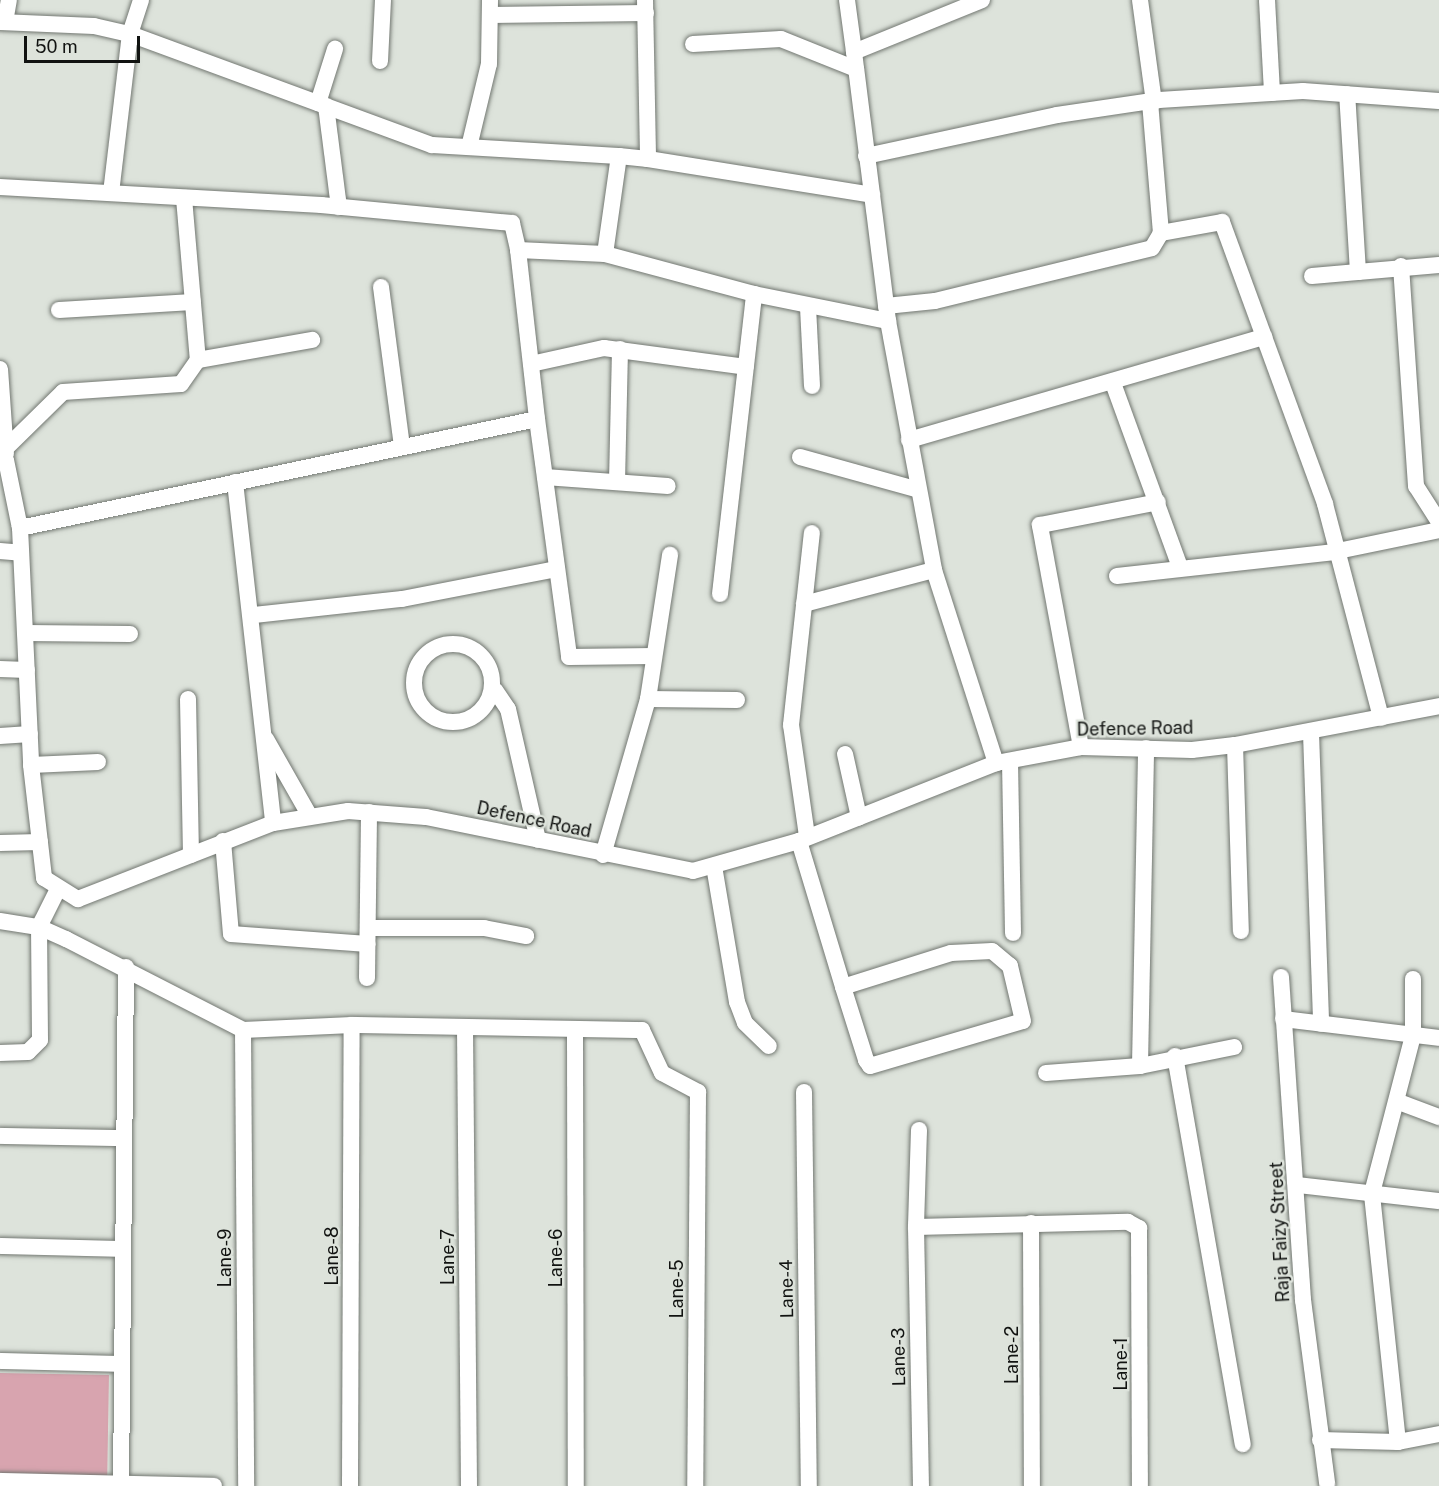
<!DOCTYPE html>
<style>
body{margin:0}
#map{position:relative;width:1439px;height:1486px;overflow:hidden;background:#dde3db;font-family:"Public Sans",sans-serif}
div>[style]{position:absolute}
.green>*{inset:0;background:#d8a4af;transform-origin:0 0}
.roads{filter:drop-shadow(0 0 2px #727771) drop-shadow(0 0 2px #727771)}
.minor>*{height:16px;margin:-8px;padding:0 8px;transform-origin:8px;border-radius:8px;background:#fff}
.minor>.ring{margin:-8px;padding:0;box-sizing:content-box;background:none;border:16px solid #fff;border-radius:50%}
span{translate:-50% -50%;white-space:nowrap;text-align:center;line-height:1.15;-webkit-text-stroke:4.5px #dde3db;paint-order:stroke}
.street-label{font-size:18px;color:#111311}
.scale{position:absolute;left:24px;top:36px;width:116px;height:27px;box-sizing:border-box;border:3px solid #111311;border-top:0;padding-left:8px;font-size:18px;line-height:21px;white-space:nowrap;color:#111311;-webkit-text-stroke:4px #dde3db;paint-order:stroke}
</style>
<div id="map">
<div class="green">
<i style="left:0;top:1373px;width:109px;height:101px;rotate:1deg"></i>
</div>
<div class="roads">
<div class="minor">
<i style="left:645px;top:0;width:159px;rotate:88.9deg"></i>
<i style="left:648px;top:159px;width:227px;rotate:9.1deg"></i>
<i style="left:847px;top:0;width:52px;rotate:82.3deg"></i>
<i style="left:982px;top:0;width:138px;rotate:157.9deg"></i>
<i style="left:854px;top:52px;width:271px;rotate:82.8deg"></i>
<i style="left:888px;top:321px;width:253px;rotate:79.5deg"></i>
<i style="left:934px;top:570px;width:203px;rotate:72.2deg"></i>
<i style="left:1140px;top:0;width:103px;rotate:82.2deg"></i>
<i style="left:1267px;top:0;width:93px;rotate:86.9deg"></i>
<i style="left:490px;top:15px;width:156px;rotate:-0.7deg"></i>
<i style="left:0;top:22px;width:94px;rotate:2.4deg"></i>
<i style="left:94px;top:26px;width:37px;rotate:13deg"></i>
<i style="left:130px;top:34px;width:322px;rotate:20.2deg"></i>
<i style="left:432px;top:145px;width:187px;rotate:3.4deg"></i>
<i style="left:5px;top:22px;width:22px;rotate:-80deg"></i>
<i style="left:693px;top:44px;width:88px;rotate:-3.3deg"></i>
<i style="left:781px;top:39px;width:81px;rotate:21.8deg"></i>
<i style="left:380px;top:61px;width:61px;rotate:-87.2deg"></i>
<i style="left:318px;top:103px;width:57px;rotate:-72.5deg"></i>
<i style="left:326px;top:106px;width:102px;rotate:82.7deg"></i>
<i style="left:469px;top:147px;width:85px;rotate:-76.5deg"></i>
<i style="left:489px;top:64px;width:64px;rotate:-89.1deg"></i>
<i style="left:866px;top:156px;width:195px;rotate:-12.1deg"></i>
<i style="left:1057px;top:115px;width:103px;rotate:-8.4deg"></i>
<i style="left:1159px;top:100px;width:144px;rotate:-3.6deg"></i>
<i style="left:1303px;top:91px;width:136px;rotate:4.2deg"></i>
<i style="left:0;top:187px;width:322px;rotate:3.2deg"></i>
<i style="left:321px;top:205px;width:192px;rotate:5.4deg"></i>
<i style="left:512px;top:223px;width:28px;rotate:77deg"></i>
<i style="left:111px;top:193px;width:160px;rotate:-83.2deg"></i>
<i style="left:130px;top:34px;width:36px;rotate:-72deg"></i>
<i style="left:184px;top:198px;width:163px;rotate:85.1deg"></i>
<i style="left:198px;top:360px;width:116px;rotate:-10deg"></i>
<i style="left:1161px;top:233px;width:62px;rotate:-10.2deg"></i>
<i style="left:1222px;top:222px;width:300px;rotate:69.9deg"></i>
<i style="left:1325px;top:504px;width:221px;rotate:75.3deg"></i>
<i style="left:605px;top:254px;width:154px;rotate:15deg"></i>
<i style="left:754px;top:294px;width:137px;rotate:11.4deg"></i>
<i style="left:1401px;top:266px;width:221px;rotate:86.1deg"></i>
<i style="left:1416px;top:486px;width:43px;rotate:57.4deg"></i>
<i style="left:1358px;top:272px;width:81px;rotate:-4.9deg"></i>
<i style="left:1312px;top:276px;width:46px;rotate:-5deg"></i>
<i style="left:1358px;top:272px;width:178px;rotate:-93.5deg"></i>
<i style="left:381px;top:287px;width:161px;rotate:82.5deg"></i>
<i style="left:886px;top:306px;width:49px;rotate:-5.8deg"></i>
<i style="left:935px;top:301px;width:223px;rotate:-13.7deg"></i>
<i style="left:1152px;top:248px;width:17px;rotate:-59deg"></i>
<i style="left:1161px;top:233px;width:130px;rotate:-94.8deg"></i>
<i style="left:808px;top:307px;width:79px;rotate:87.1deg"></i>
<i style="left:59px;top:310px;width:134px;rotate:-3.4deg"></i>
<i style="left:531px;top:364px;width:75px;rotate:-12.4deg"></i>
<i style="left:604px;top:348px;width:143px;rotate:7.6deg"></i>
<i style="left:0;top:369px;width:85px;rotate:86deg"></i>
<i style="left:1113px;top:383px;width:196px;rotate:70deg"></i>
<i style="left:537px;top:419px;width:240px;rotate:82.3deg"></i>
<i style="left:569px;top:657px;width:85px;rotate:-0.7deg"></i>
<i style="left:909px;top:440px;width:370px;rotate:-16.2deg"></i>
<i style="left:6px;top:448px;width:80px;rotate:-44.5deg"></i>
<i style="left:63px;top:392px;width:118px;rotate:-3.9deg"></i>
<i style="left:181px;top:384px;width:29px;rotate:-55deg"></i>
<i style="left:800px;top:457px;width:123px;rotate:15.5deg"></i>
<i style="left:0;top:458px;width:6px;rotate:18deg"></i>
<i style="left:6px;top:460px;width:69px;rotate:78.4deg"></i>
<i style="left:20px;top:528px;width:237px;rotate:87.3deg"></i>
<i style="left:31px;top:765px;width:114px;rotate:83.4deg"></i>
<i style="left:44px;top:878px;width:40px;rotate:32deg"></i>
<i style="left:78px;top:899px;width:209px;rotate:-21.3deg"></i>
<i style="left:273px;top:823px;width:76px;rotate:-9.1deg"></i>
<i style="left:348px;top:811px;width:78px;rotate:4.4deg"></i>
<i style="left:426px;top:817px;width:272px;rotate:11.4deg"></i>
<i style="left:693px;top:871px;width:110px;rotate:-15.8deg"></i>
<i style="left:799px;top:841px;width:212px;rotate:-21.6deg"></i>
<i style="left:996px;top:763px;width:86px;rotate:-10.7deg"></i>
<i style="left:1081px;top:747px;width:111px;rotate:1.5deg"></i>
<i style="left:1192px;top:750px;width:43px;rotate:-6.6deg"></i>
<i style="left:1235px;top:745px;width:208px;rotate:-10.8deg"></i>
<i style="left:545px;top:477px;width:123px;rotate:4.2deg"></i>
<i style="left:235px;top:482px;width:343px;rotate:83.6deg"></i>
<i style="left:617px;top:482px;width:133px;rotate:-88.7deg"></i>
<i style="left:20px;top:528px;width:528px;rotate:-11.91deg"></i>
<i style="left:537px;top:419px;width:170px;rotate:-96.4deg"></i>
<i style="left:518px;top:250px;width:87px;rotate:2.6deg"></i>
<i style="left:605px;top:254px;width:99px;rotate:-81.9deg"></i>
<i style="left:619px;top:156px;width:29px;rotate:6deg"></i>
<i style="left:0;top:551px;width:21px;rotate:5deg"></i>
<i style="left:1117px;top:576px;width:217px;rotate:-6.3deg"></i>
<i style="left:1333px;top:552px;width:108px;rotate:-11.7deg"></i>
<i style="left:720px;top:594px;width:302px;rotate:-83.5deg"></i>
<i style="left:804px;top:604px;width:134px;rotate:-14.7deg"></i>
<i style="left:254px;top:615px;width:149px;rotate:-6.2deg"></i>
<i style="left:402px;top:599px;width:158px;rotate:-11deg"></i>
<i style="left:25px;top:633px;width:105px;rotate:0.5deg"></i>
<i class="ring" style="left:414px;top:644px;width:62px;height:62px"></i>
<i style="left:0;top:669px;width:27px;rotate:2deg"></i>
<i style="left:495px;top:690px;width:23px;rotate:56deg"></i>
<i style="left:508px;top:709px;width:134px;rotate:77.1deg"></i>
<i style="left:188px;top:699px;width:156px;rotate:88.9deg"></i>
<i style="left:648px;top:699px;width:89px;rotate:0.6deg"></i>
<i style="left:1311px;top:733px;width:291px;rotate:88deg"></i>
<i style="left:0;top:736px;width:30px;rotate:-4deg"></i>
<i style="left:266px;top:739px;width:85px;rotate:60.4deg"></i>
<i style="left:1235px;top:745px;width:186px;rotate:88.2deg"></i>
<i style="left:1081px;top:747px;width:226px;rotate:-100.5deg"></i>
<i style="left:1040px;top:525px;width:120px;rotate:-11deg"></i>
<i style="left:845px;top:754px;width:65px;rotate:77.5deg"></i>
<i style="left:1010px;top:761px;width:172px;rotate:89deg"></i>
<i style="left:31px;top:765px;width:67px;rotate:-2.6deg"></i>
<i style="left:807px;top:836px;width:112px;rotate:-98.2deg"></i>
<i style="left:791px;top:725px;width:193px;rotate:-83.8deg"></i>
<i style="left:223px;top:841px;width:93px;rotate:85.1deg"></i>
<i style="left:231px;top:934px;width:137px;rotate:4.2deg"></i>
<i style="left:799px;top:841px;width:152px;rotate:73.2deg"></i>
<i style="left:843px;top:987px;width:77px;rotate:72.5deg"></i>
<i style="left:866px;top:1060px;width:7px;rotate:56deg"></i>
<i style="left:870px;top:1066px;width:159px;rotate:-16.4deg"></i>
<i style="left:1023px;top:1021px;width:57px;rotate:-103.3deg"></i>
<i style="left:1010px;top:966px;width:23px;rotate:-140deg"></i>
<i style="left:992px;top:951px;width:41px;rotate:177.2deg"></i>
<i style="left:951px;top:953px;width:113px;rotate:162.5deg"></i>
<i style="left:0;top:843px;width:40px;rotate:-1.4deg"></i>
<i style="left:603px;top:855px;width:162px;rotate:-73.9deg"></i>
<i style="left:648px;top:699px;width:146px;rotate:-81.3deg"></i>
<i style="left:714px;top:866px;width:138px;rotate:80.4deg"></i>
<i style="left:737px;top:1002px;width:22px;rotate:69deg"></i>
<i style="left:745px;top:1023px;width:33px;rotate:44deg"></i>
<i style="left:0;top:921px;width:39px;rotate:9deg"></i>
<i style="left:39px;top:927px;width:30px;rotate:24deg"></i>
<i style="left:66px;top:939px;width:199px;rotate:27.2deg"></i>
<i style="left:243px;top:1030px;width:109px;rotate:-2.6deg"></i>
<i style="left:352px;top:1025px;width:290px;rotate:1deg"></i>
<i style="left:642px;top:1030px;width:47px;rotate:65.1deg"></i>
<i style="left:662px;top:1073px;width:41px;rotate:27.8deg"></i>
<i style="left:698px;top:1092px;width:394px;rotate:90.4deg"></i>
<i style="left:368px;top:928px;width:116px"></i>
<i style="left:484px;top:928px;width:43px;rotate:10.8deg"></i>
<i style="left:1281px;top:977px;width:324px;rotate:86.1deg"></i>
<i style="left:1303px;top:1300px;width:185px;rotate:82.5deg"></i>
<i style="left:367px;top:978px;width:166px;rotate:-89.3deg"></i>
<i style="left:1283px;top:1019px;width:157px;rotate:6.9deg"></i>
<i style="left:465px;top:1028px;width:458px;rotate:89.5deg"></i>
<i style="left:243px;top:1030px;width:456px;rotate:89.6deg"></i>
<i style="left:575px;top:1031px;width:455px;rotate:89.9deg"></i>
<i style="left:0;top:1053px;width:28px;rotate:-2deg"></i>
<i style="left:28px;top:1052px;width:17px;rotate:-45deg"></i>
<i style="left:40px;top:1040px;width:113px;rotate:-90.5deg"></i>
<i style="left:39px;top:927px;width:40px;rotate:-63.4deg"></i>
<i style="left:1175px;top:1056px;width:394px;rotate:80.1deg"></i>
<i style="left:1140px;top:1066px;width:96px;rotate:-11.4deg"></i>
<i style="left:1046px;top:1073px;width:94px;rotate:-4.3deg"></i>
<i style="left:1140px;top:1066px;width:318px;rotate:-88.9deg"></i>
<i style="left:804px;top:1092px;width:394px;rotate:89.3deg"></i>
<i style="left:1399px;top:1102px;width:43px;rotate:20.6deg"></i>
<i style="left:919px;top:1130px;width:97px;rotate:91.8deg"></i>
<i style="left:916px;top:1227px;width:212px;rotate:-1.4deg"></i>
<i style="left:1128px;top:1222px;width:13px;rotate:29deg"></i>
<i style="left:1139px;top:1228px;width:258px;rotate:89.8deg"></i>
<i style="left:0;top:1136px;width:120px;rotate:1deg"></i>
<i style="left:1298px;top:1185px;width:142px;rotate:6.5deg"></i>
<i style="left:1031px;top:1223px;width:263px;rotate:89.8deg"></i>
<i style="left:916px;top:1227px;width:259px;rotate:88.9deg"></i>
<i style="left:0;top:1246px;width:120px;rotate:1.4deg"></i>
<i style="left:0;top:1361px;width:120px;rotate:1.4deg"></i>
<i style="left:1320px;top:1440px;width:78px;rotate:1.5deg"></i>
<i style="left:1398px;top:1442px;width:42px;rotate:-11deg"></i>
<i style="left:1398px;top:1442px;width:250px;rotate:-96deg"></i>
<i style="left:1372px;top:1193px;width:162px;rotate:-75.4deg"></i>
<i style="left:1413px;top:1036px;width:57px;rotate:-90deg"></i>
<i style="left:0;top:1481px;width:214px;rotate:1.3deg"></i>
<i style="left:121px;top:1486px;width:519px;rotate:-89.45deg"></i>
<i style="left:350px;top:1486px;width:461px;rotate:-89.8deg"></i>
</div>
</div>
<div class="street-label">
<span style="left:1135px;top:729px;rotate:-1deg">Defence Road</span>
<span style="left:534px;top:820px;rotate:12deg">Defence Road</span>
<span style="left:1280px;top:1232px;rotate:-93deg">Raja Faizy Street</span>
<span style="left:332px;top:1256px;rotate:-90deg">Lane-8</span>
<span style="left:448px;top:1257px;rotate:-90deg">Lane-7</span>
<span style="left:225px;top:1258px;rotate:-90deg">Lane-9</span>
<span style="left:556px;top:1258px;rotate:-90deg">Lane-6</span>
<span style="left:677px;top:1289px;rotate:-90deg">Lane-5</span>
<span style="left:787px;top:1289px;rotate:-91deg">Lane-4</span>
<span style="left:1012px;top:1355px;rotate:-90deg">Lane-2</span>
<span style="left:899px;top:1357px;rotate:-91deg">Lane-3</span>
<span style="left:1121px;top:1364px;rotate:-90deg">Lane-1</span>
</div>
<div class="scale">50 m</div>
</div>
